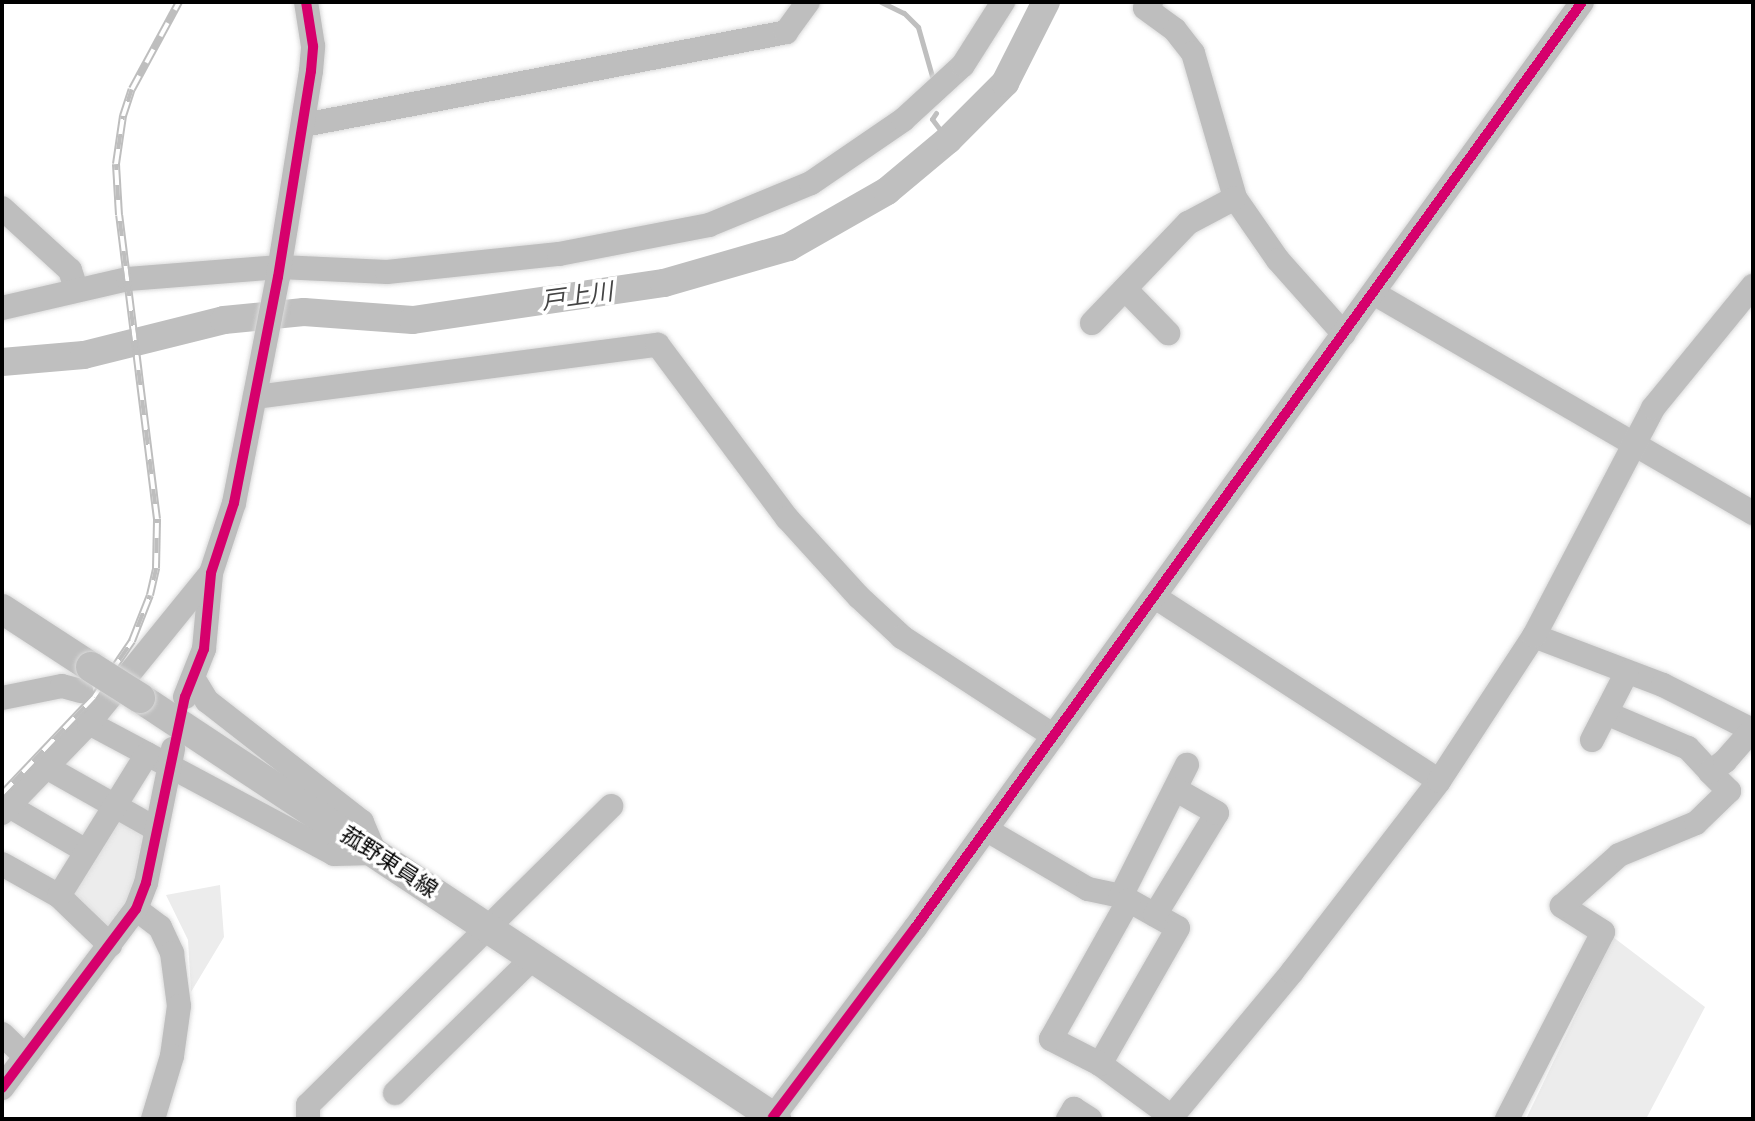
<!DOCTYPE html>
<meta charset="utf-8">
<style>
body{margin:0}
#map{position:relative;width:1755px;height:1121px;overflow:hidden;background:#fff;font-family:Montserrat,"Noto Sans JP",sans-serif}
div>[style]{position:absolute}
.green>*{inset:0;background:#ececec}
.stream>*{height:5px;margin:-2.5px;padding:0 2.5px;transform-origin:2.5px;border-radius:2.5px;background:#bfbfbf}
.river>*{height:28px;margin:-14px;padding:0 14px;transform-origin:14px;border-radius:14px;background:#bfbfbf}
.roads{filter:drop-shadow(0 0 2px #dbdbdb) drop-shadow(0 0 2px #dbdbdb)}
.minor>*{height:24px;margin:-12px;padding:0 12px;transform-origin:12px;border-radius:12px;background:#bebebe}
.major>*{height:30px;margin:-15px;padding:0 15px;transform-origin:15px;border-radius:15px;background:#bebebe}
.rail>*{height:8px;margin-top:-4px;transform-origin:0;background:repeating-linear-gradient(90deg,#fff 0 15px,#bebebe 0 30px);box-sizing:border-box;border-block:2px solid #bebebe}
.bridges{filter:drop-shadow(0 0 2px #dbdbdb) drop-shadow(0 0 2px #dbdbdb)}
.major-bridge>*{height:30px;margin:-15px;padding:0 15px;transform-origin:15px;border-radius:15px;background:#bebebe}
.cycleway>*{height:10px;margin:-5px;padding:0 5px;transform-origin:5px;border-radius:5px;background:#d6006c}
span{translate:-50% -50%;white-space:nowrap;text-align:center;line-height:1.15;-webkit-text-stroke:7px #fff;paint-order:stroke}
.street-label{font-size:22px;color:#000}
.water-label{font-size:24px;color:#444;font-style:italic}
.frame{position:absolute;inset:0;border:4px solid #000;pointer-events:none}
</style>
<div id="map">
<div class="green">
<i style="clip-path:polygon(118px 821px,146px 836px,132px 896px,110px 930px,71px 895px)"></i>
<i style="clip-path:polygon(220px 885px,224px 937px,191px 992px,188px 940px,166px 895px)"></i>
<i style="clip-path:polygon(1613px 937px,1705px 1007px,1646px 1119px,1526px 1119px)"></i>
</div>
<div class="stream">
<i style="left:881px;top:2px;width:25px;rotate:26deg"></i>
<i style="left:904px;top:13px;width:20px;rotate:45deg"></i>
<i style="left:918px;top:27px;width:51px;rotate:74.1deg"></i>
<i style="left:936px;top:113px;width:7px;rotate:124deg"></i>
<i style="left:932px;top:119px;width:26px;rotate:53deg"></i>
</div>
<div class="river">
<i style="left:2px;top:362px;width:82px;rotate:-4.9deg"></i>
<i style="left:84px;top:355px;width:144px;rotate:-14deg"></i>
<i style="left:224px;top:320px;width:80px;rotate:-5.7deg"></i>
<i style="left:304px;top:312px;width:109px;rotate:4.2deg"></i>
<i style="left:413px;top:320px;width:254px;rotate:-8.4deg"></i>
<i style="left:664px;top:283px;width:130px;rotate:-16.1deg"></i>
<i style="left:789px;top:247px;width:113px;rotate:-29.7deg"></i>
<i style="left:887px;top:191px;width:80px;rotate:-39.9deg"></i>
<i style="left:948px;top:140px;width:81px;rotate:-45deg"></i>
<i style="left:1005px;top:83px;width:91px;rotate:-63.2deg"></i>
</div>
<div class="roads">
<div class="minor">
<i style="left:1151px;top:2px;width:8px;rotate:135deg"></i>
<i style="left:1145px;top:8px;width:37px;rotate:36deg"></i>
<i style="left:1175px;top:30px;width:29px;rotate:52deg"></i>
<i style="left:1193px;top:53px;width:151px;rotate:73.8deg"></i>
<i style="left:1235px;top:198px;width:75px;rotate:55.3deg"></i>
<i style="left:1278px;top:260px;width:99px;rotate:48.3deg"></i>
<i style="left:304px;top:125px;width:491px;rotate:-10.9deg"></i>
<i style="left:786px;top:32px;width:37px;rotate:-54deg"></i>
<i style="left:2px;top:208px;width:92px;rotate:42.4deg"></i>
<i style="left:70px;top:270px;width:20px;rotate:72deg"></i>
<i style="left:1125px;top:289px;width:62px;rotate:45.7deg"></i>
<i style="left:1375px;top:294px;width:437px;rotate:30.1deg"></i>
<i style="left:2px;top:308px;width:129px;rotate:-13deg"></i>
<i style="left:128px;top:279px;width:152px;rotate:-4.5deg"></i>
<i style="left:280px;top:267px;width:107px;rotate:2.7deg"></i>
<i style="left:387px;top:272px;width:173px;rotate:-6deg"></i>
<i style="left:559px;top:254px;width:153px;rotate:-10.9deg"></i>
<i style="left:709px;top:225px;width:110px;rotate:-22.4deg"></i>
<i style="left:811px;top:183px;width:112px;rotate:-34.4deg"></i>
<i style="left:903px;top:120px;width:81px;rotate:-42.5deg"></i>
<i style="left:963px;top:65px;width:75px;rotate:-57.6deg"></i>
<i style="left:1092px;top:323px;width:139px;rotate:-46.2deg"></i>
<i style="left:1188px;top:223px;width:53px;rotate:-28deg"></i>
<i style="left:255px;top:397px;width:406px;rotate:-7.4deg"></i>
<i style="left:658px;top:345px;width:216px;rotate:53.3deg"></i>
<i style="left:787px;top:518px;width:107px;rotate:47.7deg"></i>
<i style="left:859px;top:597px;width:59px;rotate:42.9deg"></i>
<i style="left:902px;top:637px;width:181px;rotate:33.1deg"></i>
<i style="left:1155px;top:597px;width:338px;rotate:32.9deg"></i>
<i style="left:1534px;top:636px;width:138px;rotate:20.8deg"></i>
<i style="left:1663px;top:685px;width:97px;rotate:26.8deg"></i>
<i style="left:185px;top:697px;width:52px;rotate:-68.4deg"></i>
<i style="left:204px;top:649px;width:76px;rotate:-84.7deg"></i>
<i style="left:211px;top:573px;width:74px;rotate:-71.8deg"></i>
<i style="left:234px;top:503px;width:230px;rotate:-79deg"></i>
<i style="left:278px;top:277px;width:209px;rotate:-80.9deg"></i>
<i style="left:311px;top:71px;width:25px;rotate:-85deg"></i>
<i style="left:313px;top:46px;width:45px;rotate:-99deg"></i>
<i style="left:2px;top:698px;width:61px;rotate:-11.3deg"></i>
<i style="left:62px;top:686px;width:20px;rotate:15deg"></i>
<i style="left:1606px;top:713px;width:89px;rotate:23.1deg"></i>
<i style="left:1688px;top:748px;width:33px;rotate:47deg"></i>
<i style="left:89px;top:723px;width:278px;rotate:28.1deg"></i>
<i style="left:334px;top:854px;width:41px;rotate:-1.4deg"></i>
<i style="left:375px;top:853px;width:34px;rotate:-113deg"></i>
<i style="left:362px;top:822px;width:197px;rotate:-142deg"></i>
<i style="left:207px;top:701px;width:27px;rotate:-121deg"></i>
<i style="left:1592px;top:740px;width:76px;rotate:-62.8deg"></i>
<i style="left:48px;top:768px;width:124px;rotate:29.5deg"></i>
<i style="left:9px;top:806px;width:89px;rotate:30.3deg"></i>
<i style="left:2px;top:813px;width:125px;rotate:-46deg"></i>
<i style="left:89px;top:723px;width:193px;rotate:-50.9deg"></i>
<i style="left:987px;top:830px;width:117px;rotate:30.3deg"></i>
<i style="left:1088px;top:889px;width:34px;rotate:12deg"></i>
<i style="left:1121px;top:896px;width:65px;rotate:29.3deg"></i>
<i style="left:1178px;top:928px;width:157px;rotate:119.8deg"></i>
<i style="left:1100px;top:1064px;width:89px;rotate:36.4deg"></i>
<i style="left:2px;top:864px;width:65px;rotate:29.3deg"></i>
<i style="left:59px;top:896px;width:71px;rotate:43.9deg"></i>
<i style="left:59px;top:896px;width:167px;rotate:-58.2deg"></i>
<i style="left:1121px;top:896px;width:147px;rotate:-63.3deg"></i>
<i style="left:136px;top:909px;width:30px;rotate:37deg"></i>
<i style="left:160px;top:927px;width:29px;rotate:65deg"></i>
<i style="left:172px;top:953px;width:53px;rotate:82.5deg"></i>
<i style="left:179px;top:1006px;width:50px;rotate:98deg"></i>
<i style="left:172px;top:1056px;width:66px;rotate:106.8deg"></i>
<i style="left:1155px;top:915px;width:119px;rotate:-58.7deg"></i>
<i style="left:1217px;top:813px;width:48px;rotate:-150.3deg"></i>
<i style="left:2px;top:1034px;width:32px;rotate:44deg"></i>
<i style="left:1100px;top:1064px;width:55px;rotate:-153deg"></i>
<i style="left:1051px;top:1039px;width:159px;rotate:-60.7deg"></i>
<i style="left:2px;top:1088px;width:224px;rotate:-53.2deg"></i>
<i style="left:136px;top:909px;width:28px;rotate:-69deg"></i>
<i style="left:146px;top:883px;width:137px;rotate:-78.6deg"></i>
<i style="left:395px;top:1093px;width:194px;rotate:-44.4deg"></i>
<i style="left:773px;top:1117px;width:236px;rotate:-53.1deg"></i>
<i style="left:915px;top:928px;width:1141px;rotate:-54.23deg"></i>
<i style="left:308px;top:1119px;width:14px;rotate:-90deg"></i>
<i style="left:308px;top:1105px;width:426px;rotate:-44.6deg"></i>
<i style="left:1068px;top:1119px;width:12px;rotate:-59deg"></i>
<i style="left:1074px;top:1109px;width:19px;rotate:32deg"></i>
<i style="left:1170px;top:1119px;width:191px;rotate:-50.3deg"></i>
<i style="left:1292px;top:972px;width:241px;rotate:-52.4deg"></i>
<i style="left:1439px;top:781px;width:173px;rotate:-56.8deg"></i>
<i style="left:1534px;top:636px;width:257px;rotate:-62.4deg"></i>
<i style="left:1653px;top:408px;width:158px;rotate:-50.7deg"></i>
<i style="left:1507px;top:1119px;width:210px;rotate:-62.8deg"></i>
<i style="left:1603px;top:932px;width:49px;rotate:-147.6deg"></i>
<i style="left:1562px;top:906px;width:76px;rotate:-41.8deg"></i>
<i style="left:1619px;top:855px;width:83px;rotate:-22.6deg"></i>
<i style="left:1696px;top:823px;width:46px;rotate:-44.1deg"></i>
<i style="left:1729px;top:791px;width:27px;rotate:-135deg"></i>
<i style="left:1710px;top:772px;width:19px;rotate:-36deg"></i>
<i style="left:1725px;top:761px;width:43px;rotate:-48.8deg"></i>
</div>
<div class="major">
<i style="left:2px;top:609px;width:106px;rotate:33.1deg"></i>
<i style="left:140px;top:698px;width:763px;rotate:33.5deg"></i>
</div>
</div>
<div class="rail">
<i style="left:2px;top:794px;width:134px;rotate:-46.5deg"></i>
<i style="left:94px;top:697px;width:68px;rotate:-55.8deg"></i>
<i style="left:132px;top:641px;width:49px;rotate:-68.6deg"></i>
<i style="left:150px;top:595px;width:28px;rotate:-77deg"></i>
<i style="left:156px;top:568px;width:49px;rotate:-88.8deg"></i>
<i style="left:157px;top:519px;width:306px;rotate:-97.1deg"></i>
<i style="left:119px;top:215px;width:51px;rotate:-93.4deg"></i>
<i style="left:116px;top:164px;width:49px;rotate:-81.7deg"></i>
<i style="left:123px;top:116px;width:28px;rotate:-72deg"></i>
<i style="left:132px;top:89px;width:99px;rotate:-61.6deg"></i>
</div>
<div class="bridges">
<div class="major-bridge">
<i style="left:91px;top:667px;width:58px;rotate:32.3deg"></i>
</div>
</div>
<div class="cycleway">
<i style="left:2px;top:1088px;width:224px;rotate:-53.2deg"></i>
<i style="left:136px;top:909px;width:28px;rotate:-69deg"></i>
<i style="left:146px;top:883px;width:190px;rotate:-78.2deg"></i>
<i style="left:185px;top:697px;width:52px;rotate:-68.4deg"></i>
<i style="left:204px;top:649px;width:76px;rotate:-84.7deg"></i>
<i style="left:211px;top:573px;width:74px;rotate:-71.8deg"></i>
<i style="left:234px;top:503px;width:230px;rotate:-79deg"></i>
<i style="left:278px;top:277px;width:209px;rotate:-80.9deg"></i>
<i style="left:311px;top:71px;width:25px;rotate:-85deg"></i>
<i style="left:313px;top:46px;width:45px;rotate:-99deg"></i>
<i style="left:773px;top:1117px;width:236px;rotate:-53.1deg"></i>
<i style="left:915px;top:928px;width:1141px;rotate:-54.23deg"></i>
</div>
<div class="street-label">
<span style="left:389px;top:862px;rotate:33deg">菰野東員線</span>
</div>
<div class="water-label">
<span style="left:577px;top:296px;rotate:-8deg">戸上川</span>
</div>
<div class="frame"></div>
</div>
